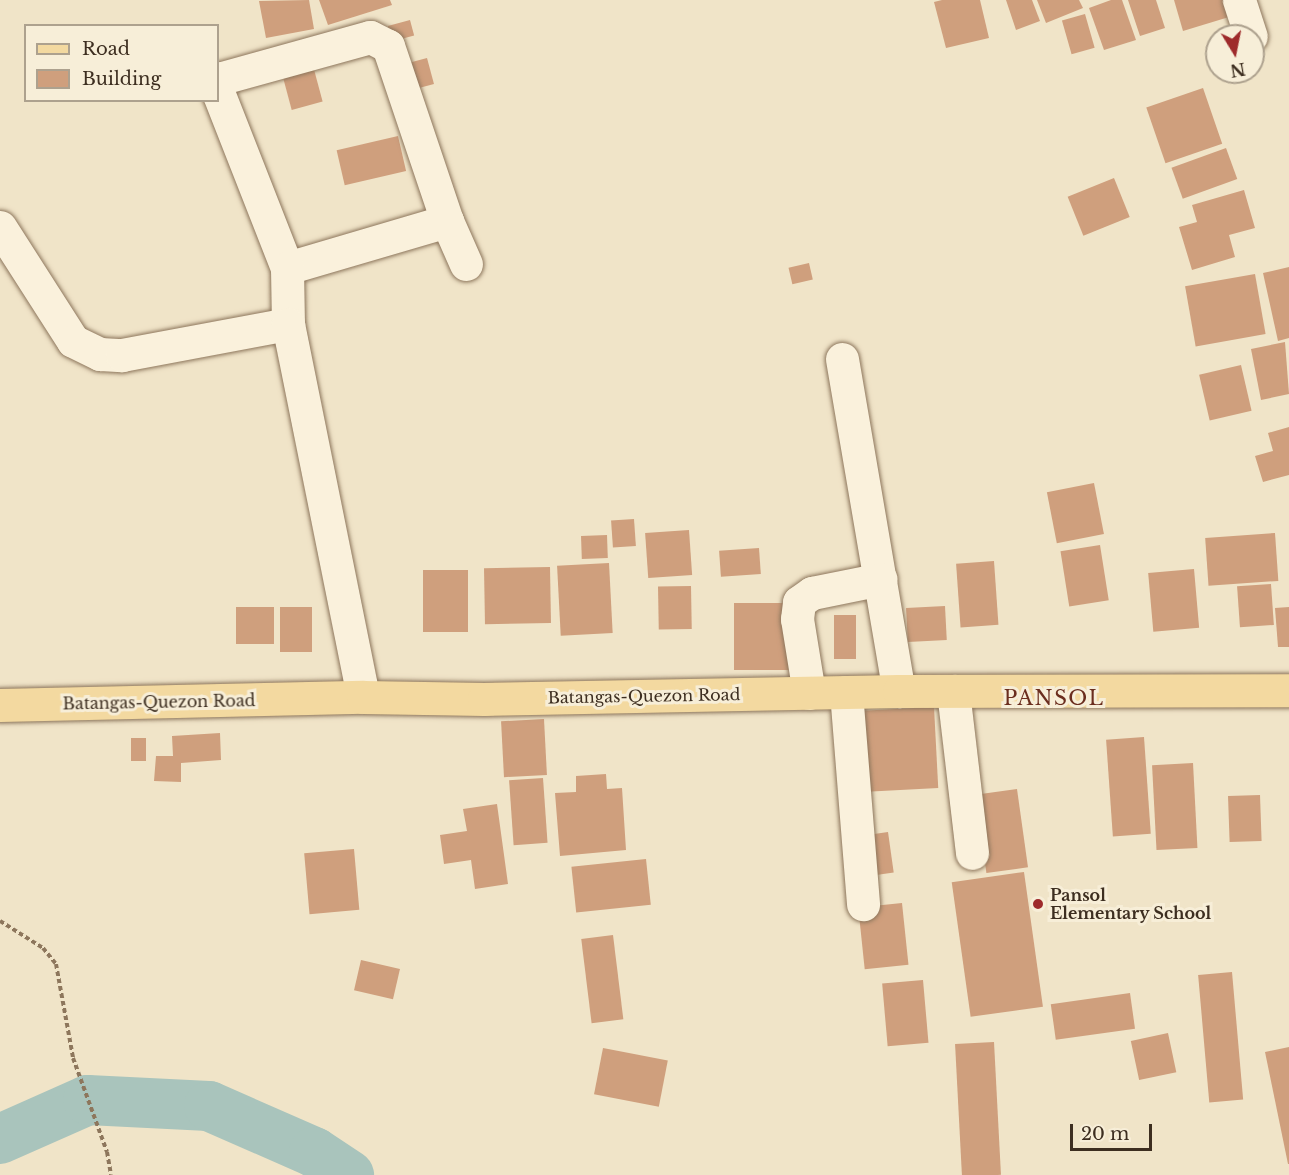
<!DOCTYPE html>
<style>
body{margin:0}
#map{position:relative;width:1289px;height:1175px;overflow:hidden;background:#f0e4c8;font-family:"Libre Baskerville",serif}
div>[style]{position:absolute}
.river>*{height:50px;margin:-25px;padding:0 25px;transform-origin:25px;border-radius:25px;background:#a9c4bc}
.building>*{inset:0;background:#cf9f7d;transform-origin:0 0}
.path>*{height:4px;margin-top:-2px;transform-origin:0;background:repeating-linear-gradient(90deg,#8d765c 0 4.5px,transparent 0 7.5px)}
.roads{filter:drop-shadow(0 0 2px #8d765c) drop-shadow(0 0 2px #8d765c)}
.minor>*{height:33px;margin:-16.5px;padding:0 16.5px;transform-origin:16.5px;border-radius:16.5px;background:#faf1dc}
.major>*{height:33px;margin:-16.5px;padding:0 16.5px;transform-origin:16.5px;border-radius:16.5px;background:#f3d9a0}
.dots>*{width:16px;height:16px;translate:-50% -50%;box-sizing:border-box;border:3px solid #f7eed8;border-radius:50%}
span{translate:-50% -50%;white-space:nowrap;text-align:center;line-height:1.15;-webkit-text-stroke:6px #f7eed8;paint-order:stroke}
.street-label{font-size:16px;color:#3d2e20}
.poi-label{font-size:16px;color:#3d2e20;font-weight:700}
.left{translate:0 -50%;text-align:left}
.quarter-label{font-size:20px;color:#6b2e1e;letter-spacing:1.5px}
.legend{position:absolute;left:24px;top:24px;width:195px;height:78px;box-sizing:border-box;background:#f7eed8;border:2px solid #ada18e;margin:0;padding:8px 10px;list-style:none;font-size:18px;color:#3d2e20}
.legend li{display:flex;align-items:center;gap:12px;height:30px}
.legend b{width:30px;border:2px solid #ada18e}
.north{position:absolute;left:1205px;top:24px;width:60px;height:60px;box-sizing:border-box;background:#f7eed8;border:2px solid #ada18e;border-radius:50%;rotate:170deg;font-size:16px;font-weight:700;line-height:24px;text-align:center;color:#3d2e20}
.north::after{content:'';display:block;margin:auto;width:21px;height:27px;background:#9e2a2b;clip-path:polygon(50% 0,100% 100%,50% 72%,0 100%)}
.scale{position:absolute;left:1070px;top:1124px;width:82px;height:27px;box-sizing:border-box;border:3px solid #3d2e20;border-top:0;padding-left:8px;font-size:18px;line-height:21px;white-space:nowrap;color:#3d2e20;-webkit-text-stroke:4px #f7eed8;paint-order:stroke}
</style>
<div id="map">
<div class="river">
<i style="left:0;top:1139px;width:96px;rotate:-23.9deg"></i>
<i style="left:88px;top:1100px;width:121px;rotate:2.8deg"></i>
<i style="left:209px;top:1106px;width:115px;rotate:23.7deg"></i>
<i style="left:314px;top:1152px;width:42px;rotate:33.3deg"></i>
</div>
<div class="building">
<i style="clip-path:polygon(309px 0,314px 29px,266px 38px,259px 1px)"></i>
<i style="clip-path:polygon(319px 0,390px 0,392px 5px,328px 25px)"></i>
<i style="clip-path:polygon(942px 0,980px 0,989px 38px,946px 48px,934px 2px)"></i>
<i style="clip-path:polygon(1006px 0,1032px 0,1040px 21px,1016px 30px)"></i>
<i style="clip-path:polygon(1037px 0,1079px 0,1083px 8px,1046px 23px)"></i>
<i style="clip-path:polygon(1111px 0,1122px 0,1136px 40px,1104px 50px,1089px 8px)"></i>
<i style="clip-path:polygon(1128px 0,1156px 0,1165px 28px,1140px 36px)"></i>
<i style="clip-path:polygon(1174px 0,1223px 0,1229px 17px,1183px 31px)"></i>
<i style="left:1085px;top:14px;width:35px;height:24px;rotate:74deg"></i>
<i style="left:410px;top:20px;width:16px;height:23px;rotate:75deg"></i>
<i style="left:427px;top:58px;width:27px;height:29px;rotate:75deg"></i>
<i style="left:312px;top:62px;width:41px;height:32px;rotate:75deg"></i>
<i style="left:1203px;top:88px;width:59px;height:60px;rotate:71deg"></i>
<i style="left:398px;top:136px;width:36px;height:63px;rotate:77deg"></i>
<i style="left:1226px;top:148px;width:33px;height:58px;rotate:70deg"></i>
<i style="left:1114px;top:178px;width:42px;height:50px;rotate:68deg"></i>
<i style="clip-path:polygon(1244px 190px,1255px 228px,1229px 235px,1235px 257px,1192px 270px,1179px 227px,1197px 222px,1192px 205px)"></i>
<i style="left:809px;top:263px;width:17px;height:21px;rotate:77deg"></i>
<i style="clip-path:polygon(1289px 267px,1289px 338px,1278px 341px,1263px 273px)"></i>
<i style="left:1255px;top:274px;width:61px;height:71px;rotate:80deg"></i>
<i style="clip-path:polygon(1285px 342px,1289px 394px,1261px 400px,1251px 349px)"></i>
<i style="left:1241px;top:365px;width:47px;height:43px;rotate:77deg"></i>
<i style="clip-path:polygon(1289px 427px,1289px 475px,1263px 482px,1255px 456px,1273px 451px,1268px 433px)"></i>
<i style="left:1094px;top:483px;width:52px;height:48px;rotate:79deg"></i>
<i style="left:634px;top:519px;width:27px;height:23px;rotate:86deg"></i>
<i style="left:689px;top:530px;width:45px;height:44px;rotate:86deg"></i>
<i style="left:1275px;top:533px;width:48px;height:70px;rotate:86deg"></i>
<i style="left:607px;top:535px;width:23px;height:26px;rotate:88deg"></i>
<i style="left:1100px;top:545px;width:56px;height:40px;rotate:81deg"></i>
<i style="left:759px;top:548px;width:26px;height:40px;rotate:86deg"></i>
<i style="left:994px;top:561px;width:64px;height:38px;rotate:86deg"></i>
<i style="left:609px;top:563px;width:70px;height:52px;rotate:87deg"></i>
<i style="left:550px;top:567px;width:56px;height:66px;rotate:89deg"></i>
<i style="left:1194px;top:569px;width:59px;height:46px;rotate:85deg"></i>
<i style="left:423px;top:570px;width:45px;height:62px"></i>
<i style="left:1271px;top:584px;width:41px;height:34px;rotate:86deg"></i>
<i style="left:691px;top:586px;width:43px;height:33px;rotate:89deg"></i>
<i style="left:793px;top:603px;width:67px;height:59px;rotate:90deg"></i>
<i style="left:945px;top:606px;width:34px;height:39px;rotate:87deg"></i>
<i style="left:236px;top:607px;width:38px;height:37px"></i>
<i style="left:280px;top:607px;width:32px;height:45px"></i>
<i style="clip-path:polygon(1289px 607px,1289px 647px,1278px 647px,1275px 608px)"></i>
<i style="left:834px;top:615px;width:22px;height:44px"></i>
<i style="left:934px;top:707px;width:81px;height:81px;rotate:87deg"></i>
<i style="left:544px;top:719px;width:56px;height:43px;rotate:87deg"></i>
<i style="clip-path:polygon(220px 733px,221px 760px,181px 763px,181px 782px,154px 781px,156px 756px,173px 756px,172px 736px)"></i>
<i style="left:1144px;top:737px;width:97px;height:38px;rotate:86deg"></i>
<i style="left:131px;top:738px;width:15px;height:23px"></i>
<i style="left:1193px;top:763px;width:85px;height:41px;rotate:87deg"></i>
<i style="clip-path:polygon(606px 774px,607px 789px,622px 788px,626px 850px,560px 856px,555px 793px,576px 792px,576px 776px)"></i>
<i style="left:543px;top:778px;width:65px;height:34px;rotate:86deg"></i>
<i style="left:1017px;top:789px;width:79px;height:42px;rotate:82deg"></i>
<i style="left:1260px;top:795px;width:46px;height:32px;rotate:88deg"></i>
<i style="clip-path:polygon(497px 804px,508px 884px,475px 889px,471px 860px,444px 864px,440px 835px,467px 831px,463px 809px)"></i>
<i style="left:888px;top:832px;width:41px;height:28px;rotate:82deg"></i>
<i style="left:354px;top:849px;width:61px;height:50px;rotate:85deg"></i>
<i style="left:646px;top:859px;width:46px;height:75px;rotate:84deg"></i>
<i style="left:1024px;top:872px;width:136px;height:73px;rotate:82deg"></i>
<i style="left:902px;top:903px;width:62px;height:44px;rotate:84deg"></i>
<i style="left:613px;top:935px;width:85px;height:32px;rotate:83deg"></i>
<i style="left:361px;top:960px;width:40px;height:31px;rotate:13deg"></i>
<i style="left:1232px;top:972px;width:128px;height:34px;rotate:85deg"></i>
<i style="left:923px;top:980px;width:63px;height:41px;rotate:85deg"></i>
<i style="left:1130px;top:993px;width:36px;height:80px;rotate:82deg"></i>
<i style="left:1168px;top:1033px;width:40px;height:38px;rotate:78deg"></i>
<i style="left:994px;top:1042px;width:133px;height:39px;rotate:87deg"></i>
<i style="clip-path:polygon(1289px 1047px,1289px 1164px,1288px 1164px,1265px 1052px)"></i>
<i style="left:603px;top:1048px;width:66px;height:47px;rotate:11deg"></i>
</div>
<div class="path">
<i style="left:0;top:921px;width:51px;rotate:32.1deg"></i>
<i style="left:43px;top:948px;width:21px;rotate:51deg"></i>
<i style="left:56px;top:964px;width:96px;rotate:79.7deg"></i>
<i style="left:73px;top:1058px;width:100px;rotate:70.1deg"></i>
<i style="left:107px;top:1152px;width:23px;rotate:80deg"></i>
</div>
<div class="roads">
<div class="minor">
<i style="left:1239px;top:0;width:38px;rotate:72deg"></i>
<i style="left:447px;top:221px;width:47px;rotate:66.2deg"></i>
<i style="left:0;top:227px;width:135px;rotate:57.4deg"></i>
<i style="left:73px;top:341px;width:30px;rotate:26deg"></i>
<i style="left:100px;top:354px;width:22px;rotate:3deg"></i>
<i style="left:122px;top:355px;width:169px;rotate:-10.6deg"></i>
<i style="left:287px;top:268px;width:167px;rotate:-16.4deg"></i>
<i style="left:447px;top:221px;width:185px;rotate:-108.6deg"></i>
<i style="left:388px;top:46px;width:20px;rotate:-153deg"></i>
<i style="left:370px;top:37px;width:154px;rotate:164.5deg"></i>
<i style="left:222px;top:78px;width:15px;rotate:106deg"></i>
<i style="left:218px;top:92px;width:189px;rotate:68.6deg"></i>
<i style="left:287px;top:268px;width:56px;rotate:89deg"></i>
<i style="left:288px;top:324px;width:380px;rotate:78.6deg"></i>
<i style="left:842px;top:359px;width:337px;rotate:80.3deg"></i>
<i style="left:953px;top:691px;width:163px;rotate:83.3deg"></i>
<i style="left:846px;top:692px;width:213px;rotate:85.4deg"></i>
<i style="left:809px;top:693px;width:75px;rotate:-99.2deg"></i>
<i style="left:797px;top:619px;width:17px;rotate:-83deg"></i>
<i style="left:799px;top:602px;width:16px;rotate:-35deg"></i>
<i style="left:812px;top:593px;width:70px;rotate:-11.5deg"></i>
</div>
<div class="major">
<i style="left:0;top:705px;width:363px;rotate:-1.3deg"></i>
<i style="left:363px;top:697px;width:121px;rotate:0.9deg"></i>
<i style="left:484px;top:699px;width:415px;rotate:-1.1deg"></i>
<i style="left:899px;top:691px;width:390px;rotate:-0.1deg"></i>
</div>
</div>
<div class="dots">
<i style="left:1038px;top:904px;background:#9e2a2b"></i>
</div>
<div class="street-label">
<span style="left:644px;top:696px;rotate:-1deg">Batangas-Quezon Road</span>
<span style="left:159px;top:702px;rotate:-1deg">Batangas-Quezon Road</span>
</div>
<div class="poi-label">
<span class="left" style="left:1050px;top:904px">Pansol<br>Elementary School</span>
</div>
<div class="quarter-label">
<span style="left:1054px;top:698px">PANSOL</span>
</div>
<ul class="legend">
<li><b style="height:8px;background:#f3d9a0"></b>Road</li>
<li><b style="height:16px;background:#cf9f7d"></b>Building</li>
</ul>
<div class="north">N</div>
<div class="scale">20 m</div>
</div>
